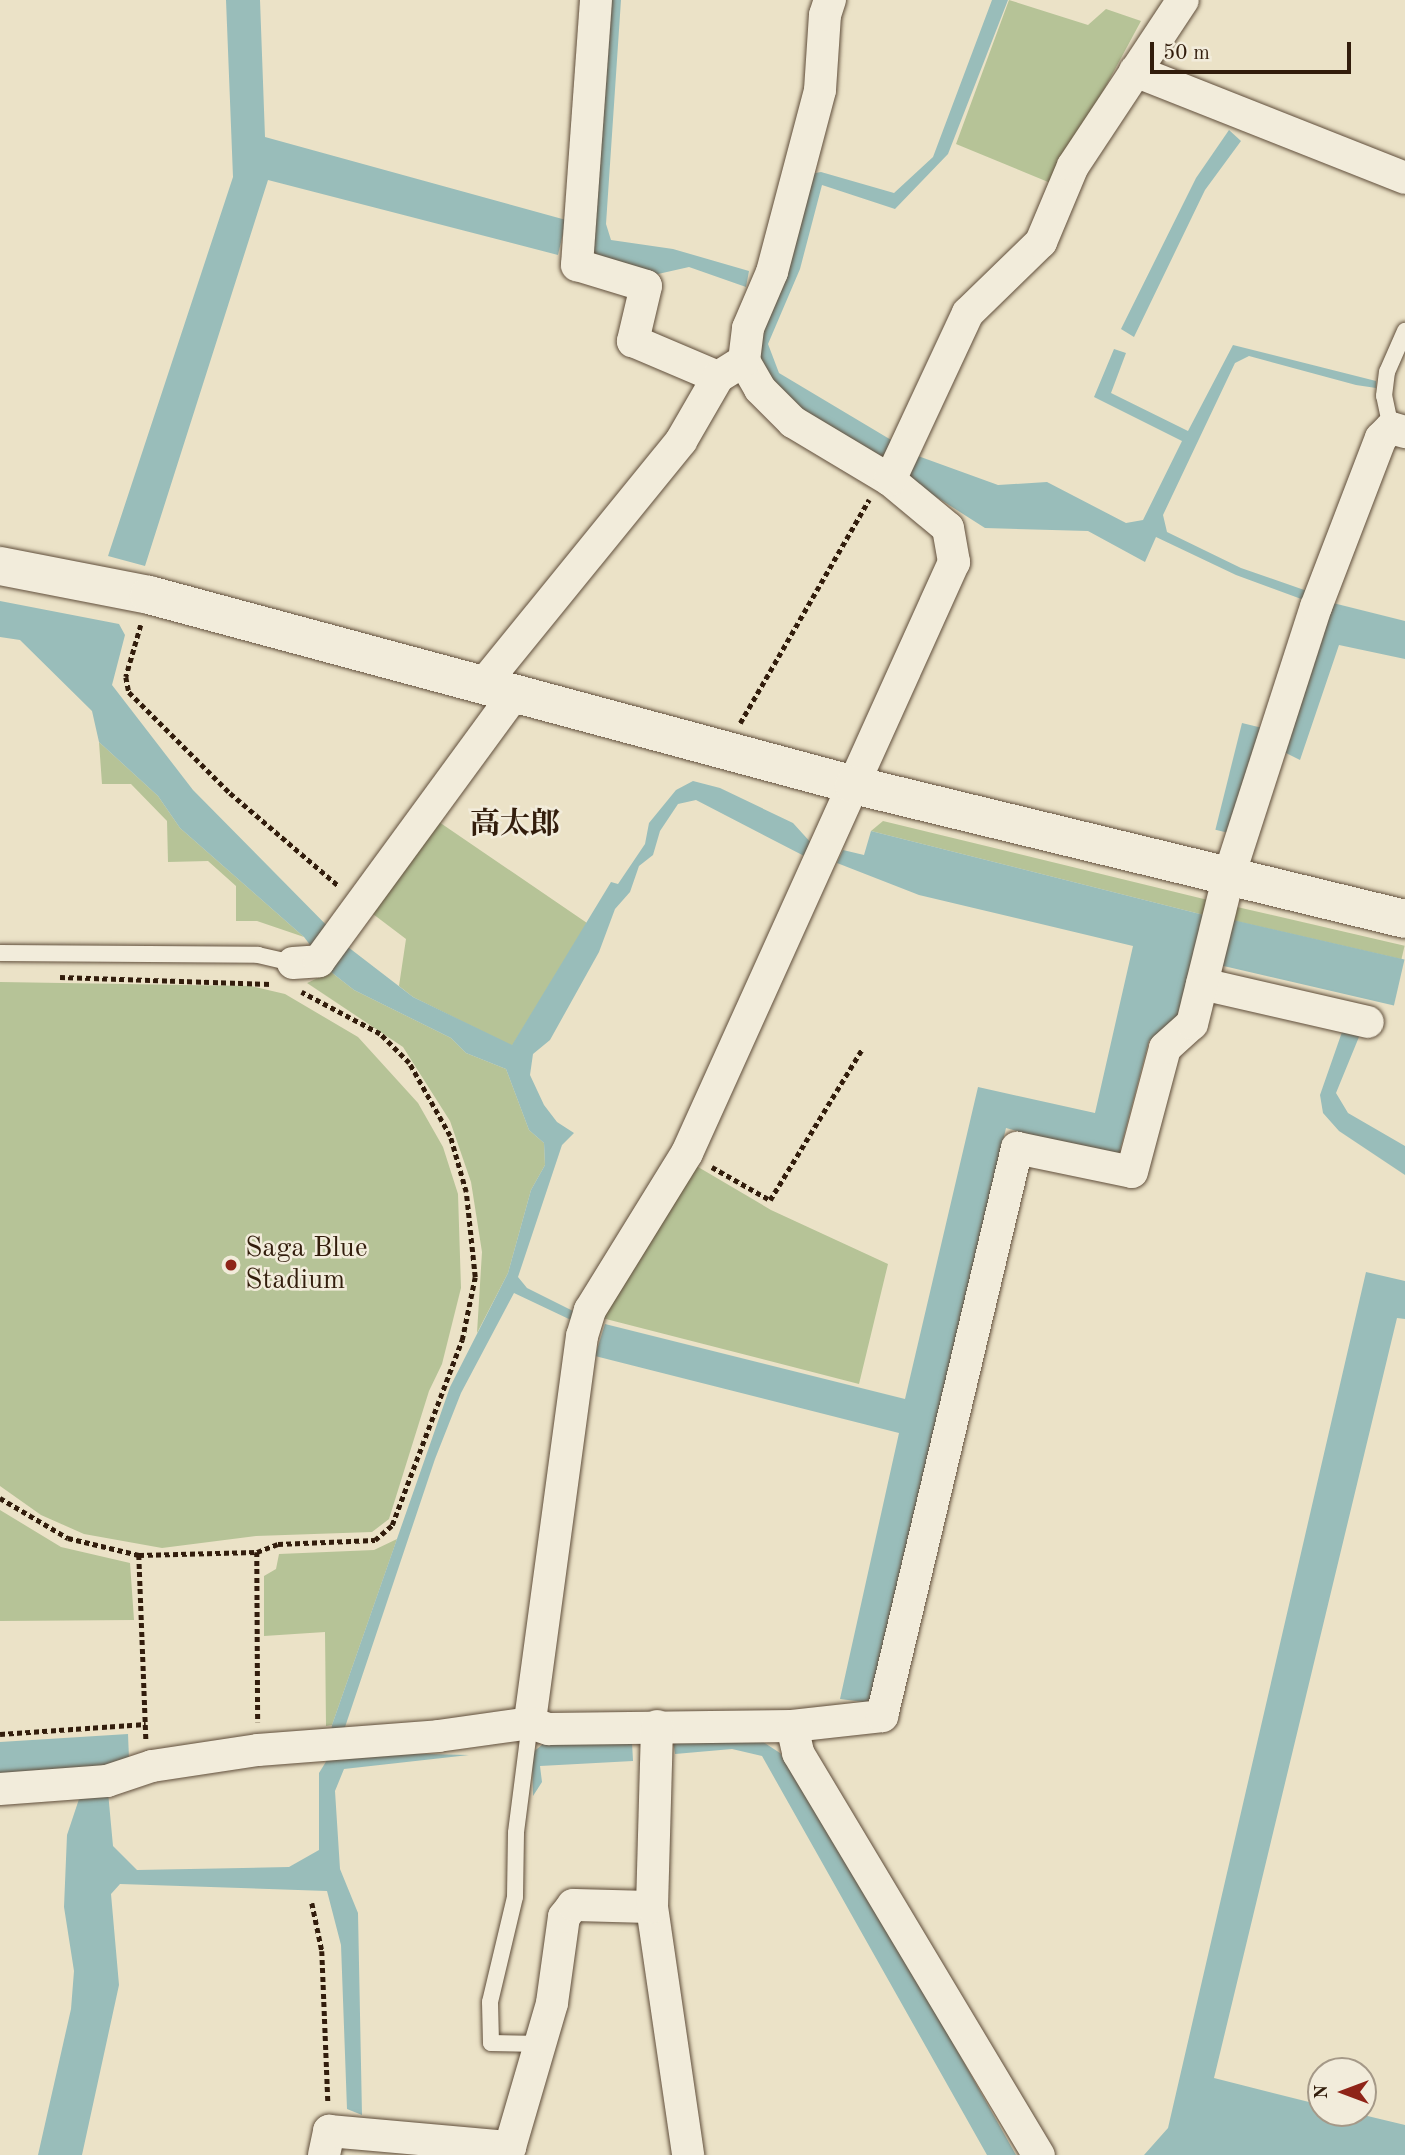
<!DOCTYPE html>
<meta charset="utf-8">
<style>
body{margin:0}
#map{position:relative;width:1405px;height:2155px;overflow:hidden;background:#ebe2c7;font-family:"Old Standard TT","Noto Serif JP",serif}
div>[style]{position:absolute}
.green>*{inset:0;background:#b6c397;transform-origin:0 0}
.water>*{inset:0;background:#99bdba;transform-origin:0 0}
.path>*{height:4.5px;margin-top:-2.25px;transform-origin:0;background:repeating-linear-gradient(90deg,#321d0c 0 5px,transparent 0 8.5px)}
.roads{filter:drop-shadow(0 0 2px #604e3b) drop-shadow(0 0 2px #604e3b)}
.lane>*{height:16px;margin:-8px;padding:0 8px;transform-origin:8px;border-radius:8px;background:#f2ecdb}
.street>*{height:32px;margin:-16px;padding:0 16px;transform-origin:16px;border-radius:16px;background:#f2ecdb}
.secondary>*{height:38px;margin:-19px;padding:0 19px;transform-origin:19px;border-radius:19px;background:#f2ecdb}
.dots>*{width:19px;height:19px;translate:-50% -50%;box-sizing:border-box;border:4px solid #f2ecdb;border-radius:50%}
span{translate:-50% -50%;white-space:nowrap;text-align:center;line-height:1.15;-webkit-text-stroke:5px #f2ecdb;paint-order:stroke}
.poi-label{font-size:28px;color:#321d0c}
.left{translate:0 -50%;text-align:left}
.neighbourhood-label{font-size:30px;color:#321d0c;font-weight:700}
.north{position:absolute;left:1307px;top:2057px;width:70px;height:70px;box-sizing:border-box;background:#f2ecdb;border:2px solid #a59988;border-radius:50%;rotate:270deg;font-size:19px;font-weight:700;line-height:28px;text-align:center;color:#321d0c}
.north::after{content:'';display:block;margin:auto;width:24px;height:32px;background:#8f2418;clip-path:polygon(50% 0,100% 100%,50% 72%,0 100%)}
.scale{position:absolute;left:1150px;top:42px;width:201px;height:32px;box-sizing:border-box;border:4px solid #321d0c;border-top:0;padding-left:9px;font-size:21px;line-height:24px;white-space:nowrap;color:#321d0c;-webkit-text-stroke:5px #f2ecdb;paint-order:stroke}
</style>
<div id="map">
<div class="green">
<i style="clip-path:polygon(1009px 0,1088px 25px,1106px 9px,1141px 21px,1053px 184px,956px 144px)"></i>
<i style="clip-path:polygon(99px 742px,158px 796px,180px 828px,304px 937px,257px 921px,236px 921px,236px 886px,208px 861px,168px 862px,167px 821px,131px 784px,102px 784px)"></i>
<i style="clip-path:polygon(883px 821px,1208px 900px,1204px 915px,871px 831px)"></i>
<i style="clip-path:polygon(439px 822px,587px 923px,512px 1046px,413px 997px,399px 986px,406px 939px,373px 914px)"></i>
<i style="left:1237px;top:907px;width:172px;height:14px;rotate:13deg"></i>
<i style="clip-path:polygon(331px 972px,354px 990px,451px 1038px,466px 1053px,506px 1069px,529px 1130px,544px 1143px,545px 1165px,531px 1190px,508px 1273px,477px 1333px,482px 1252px,471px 1182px,450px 1121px,403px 1047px,307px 983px)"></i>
<i style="clip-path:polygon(0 982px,251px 986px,285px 994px,358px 1037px,418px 1103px,443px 1147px,458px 1194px,461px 1288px,442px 1364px,429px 1391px,389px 1519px,372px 1532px,256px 1536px,162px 1548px,84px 1534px,41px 1515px,0 1486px)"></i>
<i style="clip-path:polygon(693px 1164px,771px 1210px,888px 1264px,859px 1384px,602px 1318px)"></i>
<i style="clip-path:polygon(0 1510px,61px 1547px,130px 1563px,134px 1620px,0 1621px)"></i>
<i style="clip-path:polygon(397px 1539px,332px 1725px,326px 1726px,325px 1632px,264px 1636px,264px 1576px,276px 1569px,279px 1554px,374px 1550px)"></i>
</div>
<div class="water">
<i style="clip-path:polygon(226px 0,260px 0,265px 137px,566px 220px,558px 255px,268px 180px,145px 566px,108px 556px,233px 177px)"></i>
<i style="clip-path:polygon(607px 0,621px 0,606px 224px,611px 240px,673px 249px,749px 271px,746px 287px,689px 267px,658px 274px,590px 258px)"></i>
<i style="clip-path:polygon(992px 0,1008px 0,948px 154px,895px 209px,822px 185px,800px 269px,768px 344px,779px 373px,918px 456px,998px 485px,1047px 482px,1126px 523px,1143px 520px,1182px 441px,1094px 397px,1114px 349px,1126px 353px,1111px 393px,1188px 431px,1233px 345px,1376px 381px,1376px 388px,1356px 385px,1249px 356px,1235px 363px,1163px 515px,1167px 532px,1241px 568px,1310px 592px,1304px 600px,1236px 575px,1156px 537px,1145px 562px,1088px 531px,985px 528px,767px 389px,756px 373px,758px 330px,810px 174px,821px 172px,894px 193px,933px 157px)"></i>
<i style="clip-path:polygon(1229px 130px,1241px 141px,1205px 190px,1134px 337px,1121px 329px,1196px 178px)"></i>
<i style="clip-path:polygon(0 601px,119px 624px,125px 635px,112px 685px,193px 790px,348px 947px,413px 997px,512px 1045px,611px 882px,618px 884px,645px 844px,649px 823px,676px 790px,693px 781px,720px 788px,793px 823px,813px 845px,810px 859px,696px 800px,678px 804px,660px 831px,653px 855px,639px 866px,630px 892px,615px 909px,599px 952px,550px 1040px,533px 1054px,530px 1075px,544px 1105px,557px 1122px,574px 1133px,562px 1145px,518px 1277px,527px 1288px,575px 1312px,571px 1320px,514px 1293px,461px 1393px,435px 1459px,343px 1733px,331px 1733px,332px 1725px,450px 1387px,508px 1273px,531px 1190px,545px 1165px,544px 1143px,529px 1130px,506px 1069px,466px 1053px,451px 1038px,354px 990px,331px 972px,304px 937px,180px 828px,158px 796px,99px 742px,92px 711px,20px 640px,0 637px)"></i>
<i style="clip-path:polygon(1333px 603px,1405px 621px,1405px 659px,1339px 645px,1300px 760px,1284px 752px)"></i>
<i style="left:1242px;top:723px;width:21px;height:110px;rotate:14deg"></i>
<i style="clip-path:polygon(871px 831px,1204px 915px,1179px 1018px,1149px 1041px,1118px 1158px,1006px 1128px,872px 1703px,840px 1699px,899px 1433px,595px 1356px,605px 1324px,905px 1399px,978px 1087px,1095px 1113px,1133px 946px,919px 895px,837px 863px,843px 850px,864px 855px)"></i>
<i style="left:1233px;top:920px;width:176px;height:47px;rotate:13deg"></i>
<i style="clip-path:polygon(1342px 1032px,1361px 1032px,1336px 1093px,1348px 1113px,1405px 1146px,1405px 1175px,1339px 1131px,1323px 1113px,1320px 1095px)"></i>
<i style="clip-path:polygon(1366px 1272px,1405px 1281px,1405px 1319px,1397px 1318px,1214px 2078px,1321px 2105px,1321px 2113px,1355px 2113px,1405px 2125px,1405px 2155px,1144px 2155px,1168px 2128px)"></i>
<i style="clip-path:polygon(128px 1734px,129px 1759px,103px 1766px,0 1775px,0 1742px)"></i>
<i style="clip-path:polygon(673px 1740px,760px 1740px,780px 1753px,909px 1965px,1016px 2155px,987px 2155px,762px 1756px,732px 1749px,675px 1754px)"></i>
<i style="clip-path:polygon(632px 1742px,633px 1761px,540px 1766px,542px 1782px,533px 1796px,532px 1753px,543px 1744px)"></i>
<i style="clip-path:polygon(348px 1752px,469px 1755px,344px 1769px,335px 1791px,340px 1869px,358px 1913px,362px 2115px,347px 2109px,341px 1945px,327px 1891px,120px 1884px,111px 1894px,119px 1985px,82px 2155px,38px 2155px,71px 2009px,74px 1971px,64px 1907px,67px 1835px,81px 1793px,108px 1792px,113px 1846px,137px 1870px,289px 1867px,319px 1850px,319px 1773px,327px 1760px)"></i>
</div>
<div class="path">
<i style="left:141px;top:625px;width:54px;rotate:106.1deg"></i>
<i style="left:126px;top:677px;width:15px;rotate:79deg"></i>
<i style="left:129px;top:692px;width:143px;rotate:45deg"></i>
<i style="left:230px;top:793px;width:143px;rotate:40.5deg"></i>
<i style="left:740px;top:723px;width:258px;rotate:-60deg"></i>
<i style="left:60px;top:977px;width:212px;rotate:1.9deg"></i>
<i style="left:712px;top:1167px;width:67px;rotate:29.6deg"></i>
<i style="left:770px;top:1200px;width:177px;rotate:-58.6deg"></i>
<i style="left:0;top:1498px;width:79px;rotate:30.5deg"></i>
<i style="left:68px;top:1538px;width:73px;rotate:13.5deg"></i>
<i style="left:139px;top:1555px;width:118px;rotate:-1.5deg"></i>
<i style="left:257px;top:1552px;width:22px;rotate:-21deg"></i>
<i style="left:278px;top:1544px;width:97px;rotate:-2.4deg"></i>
<i style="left:375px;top:1540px;width:23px;rotate:-41deg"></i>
<i style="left:392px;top:1525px;width:198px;rotate:-69.3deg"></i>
<i style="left:462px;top:1340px;width:64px;rotate:-78.3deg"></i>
<i style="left:475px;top:1277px;width:85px;rotate:-96deg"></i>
<i style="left:466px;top:1192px;width:58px;rotate:-105.9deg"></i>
<i style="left:450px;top:1136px;width:84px;rotate:-119.3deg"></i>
<i style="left:409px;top:1063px;width:41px;rotate:-135deg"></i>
<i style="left:380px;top:1034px;width:89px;rotate:-152deg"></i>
<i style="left:257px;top:1552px;width:170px;rotate:89.7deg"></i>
<i style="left:139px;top:1555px;width:184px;rotate:87.8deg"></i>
<i style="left:0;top:1734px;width:146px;rotate:-3.9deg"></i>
<i style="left:312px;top:1903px;width:49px;rotate:78.2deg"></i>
<i style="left:322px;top:1951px;width:151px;rotate:87.7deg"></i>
</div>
<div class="roads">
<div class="lane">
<i style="left:1391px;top:428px;width:33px;rotate:-102deg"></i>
<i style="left:1384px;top:396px;width:24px;rotate:-83deg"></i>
<i style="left:1387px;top:372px;width:45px;rotate:-66.3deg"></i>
<i style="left:0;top:953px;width:258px;rotate:0.4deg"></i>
<i style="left:258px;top:955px;width:36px;rotate:13deg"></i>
<i style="left:530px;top:1723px;width:111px;rotate:97.3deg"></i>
<i style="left:516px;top:1833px;width:64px;rotate:90.9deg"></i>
<i style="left:515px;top:1897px;width:108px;rotate:103.4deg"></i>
<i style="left:490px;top:2002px;width:41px;rotate:88.6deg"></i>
<i style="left:491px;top:2043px;width:50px;rotate:1.1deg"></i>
</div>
<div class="street">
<i style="left:596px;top:0;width:266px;rotate:94.1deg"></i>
<i style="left:577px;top:265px;width:72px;rotate:16.9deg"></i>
<i style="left:646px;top:286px;width:57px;rotate:103.3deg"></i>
<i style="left:633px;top:341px;width:92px;rotate:23deg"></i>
<i style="left:1135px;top:71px;width:290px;rotate:21.6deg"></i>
<i style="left:744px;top:361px;width:32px;rotate:60deg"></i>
<i style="left:760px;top:389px;width:47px;rotate:45deg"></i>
<i style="left:793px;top:422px;width:113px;rotate:30.9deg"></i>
<i style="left:890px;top:480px;width:75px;rotate:39.6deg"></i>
<i style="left:948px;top:528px;width:35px;rotate:80deg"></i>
<i style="left:954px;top:562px;width:649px;rotate:114.31deg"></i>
<i style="left:687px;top:1153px;width:185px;rotate:121.7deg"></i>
<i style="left:590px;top:1310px;width:27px;rotate:107deg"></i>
<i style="left:582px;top:1336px;width:390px;rotate:97.7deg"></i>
<i style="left:530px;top:1723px;width:20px;rotate:18deg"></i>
<i style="left:549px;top:1729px;width:243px;rotate:-0.7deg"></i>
<i style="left:792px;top:1726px;width:28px;rotate:77deg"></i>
<i style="left:798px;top:1753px;width:469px;rotate:59.1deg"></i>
<i style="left:890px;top:480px;width:184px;rotate:-65deg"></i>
<i style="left:968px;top:313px;width:102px;rotate:-44.2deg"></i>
<i style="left:1041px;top:242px;width:82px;rotate:-67.2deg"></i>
<i style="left:1073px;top:166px;width:199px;rotate:-56.5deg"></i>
<i style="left:482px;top:686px;width:316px;rotate:-50.9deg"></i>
<i style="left:681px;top:441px;width:74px;rotate:-60deg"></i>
<i style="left:718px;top:377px;width:31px;rotate:-32deg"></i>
<i style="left:744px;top:361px;width:33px;rotate:-83deg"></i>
<i style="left:748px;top:328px;width:61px;rotate:-66.8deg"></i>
<i style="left:772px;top:272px;width:188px;rotate:-75.2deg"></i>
<i style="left:820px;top:90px;width:75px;rotate:-86.2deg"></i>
<i style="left:825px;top:15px;width:16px;rotate:-72deg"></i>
<i style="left:293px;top:963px;width:26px;rotate:-4deg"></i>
<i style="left:319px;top:961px;width:328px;rotate:-53.8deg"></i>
<i style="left:1202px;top:984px;width:170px;rotate:12.9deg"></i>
<i style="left:792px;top:1726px;width:91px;rotate:-6.3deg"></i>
<i style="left:882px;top:1716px;width:584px;rotate:-76.63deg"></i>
<i style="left:1017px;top:1148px;width:117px;rotate:11.8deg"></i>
<i style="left:1132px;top:1172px;width:128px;rotate:-75.1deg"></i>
<i style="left:1165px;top:1048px;width:36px;rotate:-42deg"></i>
<i style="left:1192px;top:1024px;width:149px;rotate:-76.1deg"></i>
<i style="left:1228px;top:879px;width:286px;rotate:-72.1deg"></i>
<i style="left:1316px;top:607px;width:181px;rotate:-69deg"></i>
<i style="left:1381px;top:438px;width:14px;rotate:-45deg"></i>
<i style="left:1391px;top:428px;width:15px;rotate:16deg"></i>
<i style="left:0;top:1789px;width:107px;rotate:-4.3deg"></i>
<i style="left:107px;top:1781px;width:47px;rotate:-18.4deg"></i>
<i style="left:152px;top:1766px;width:107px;rotate:-8.6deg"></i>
<i style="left:258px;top:1750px;width:181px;rotate:-4.4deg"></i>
<i style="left:438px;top:1736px;width:93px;rotate:-8deg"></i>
<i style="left:652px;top:1907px;width:251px;rotate:81.7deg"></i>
<i style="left:324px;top:2155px;width:25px;rotate:-78deg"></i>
<i style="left:329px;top:2131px;width:182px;rotate:5.1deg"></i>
<i style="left:510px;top:2147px;width:150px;rotate:-73.7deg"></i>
<i style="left:552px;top:2003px;width:87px;rotate:-82.1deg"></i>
<i style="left:564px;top:1917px;width:15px;rotate:-53deg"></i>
<i style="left:573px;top:1905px;width:79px;rotate:1.5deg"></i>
<i style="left:652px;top:1907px;width:181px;rotate:-88.4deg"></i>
</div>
<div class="secondary">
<i style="left:0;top:566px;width:152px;rotate:11deg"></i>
<i style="left:149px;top:595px;width:730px;rotate:15.08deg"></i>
<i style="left:854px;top:785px;width:567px;rotate:13.67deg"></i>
</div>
</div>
<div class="dots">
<i style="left:231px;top:1265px;background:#8f2418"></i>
</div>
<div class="poi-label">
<span class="left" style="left:245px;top:1265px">Saga Blue<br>Stadium</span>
</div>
<div class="neighbourhood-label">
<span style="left:515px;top:825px">高太郎</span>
</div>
<div class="north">N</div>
<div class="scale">50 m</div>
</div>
